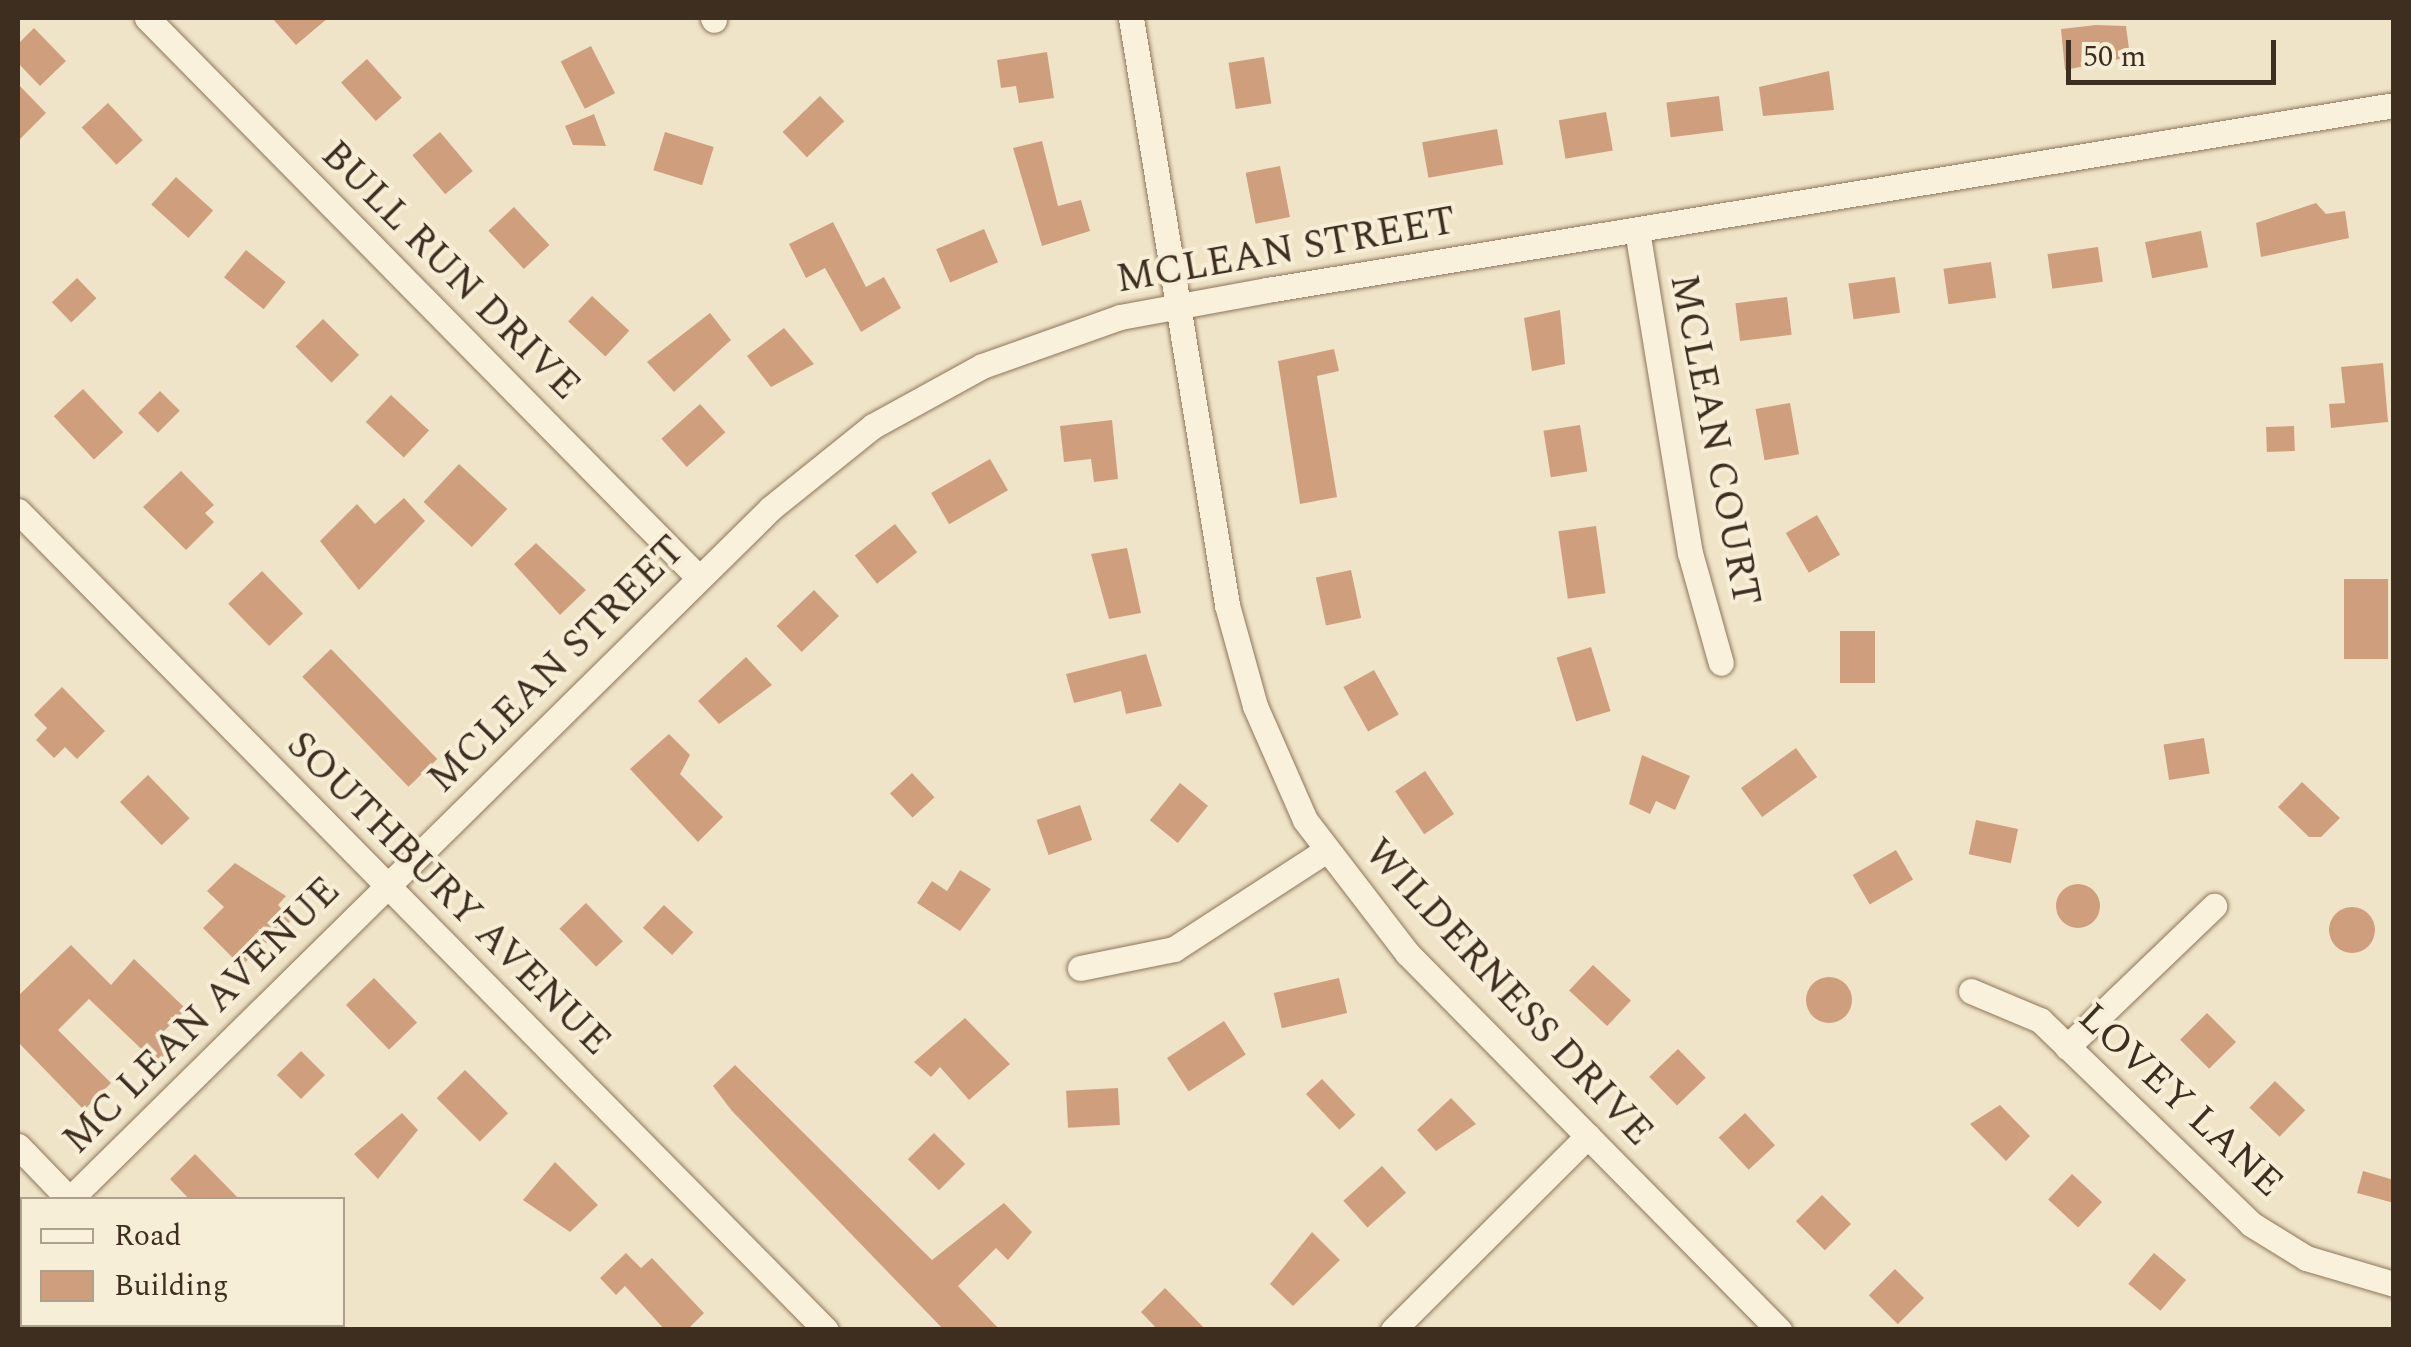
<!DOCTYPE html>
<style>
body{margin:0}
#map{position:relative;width:2411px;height:1347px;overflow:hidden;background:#f0e4c8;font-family:Spectral,serif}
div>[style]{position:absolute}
.building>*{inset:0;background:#cf9f7d;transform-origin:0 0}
.round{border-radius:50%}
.roads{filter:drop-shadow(0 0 2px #8d765c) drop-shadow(0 0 2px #8d765c)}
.street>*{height:25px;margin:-12.5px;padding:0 12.5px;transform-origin:12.5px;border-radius:12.5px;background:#faf1dc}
span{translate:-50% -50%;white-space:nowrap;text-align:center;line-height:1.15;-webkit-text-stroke:8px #f7eed8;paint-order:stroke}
.street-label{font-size:40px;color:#3d2e20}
.frame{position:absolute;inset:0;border:20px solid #3d2e20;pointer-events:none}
.legend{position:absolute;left:20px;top:1197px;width:325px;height:130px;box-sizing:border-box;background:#f7eed8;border:2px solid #ada18e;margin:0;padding:12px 18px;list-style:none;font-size:30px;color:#3d2e20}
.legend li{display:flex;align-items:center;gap:20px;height:50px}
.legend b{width:50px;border:2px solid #ada18e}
.scale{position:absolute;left:2066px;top:40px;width:210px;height:45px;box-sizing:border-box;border:5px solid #3d2e20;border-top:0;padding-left:12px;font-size:30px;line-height:35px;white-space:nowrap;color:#3d2e20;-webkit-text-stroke:8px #f7eed8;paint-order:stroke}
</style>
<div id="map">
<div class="building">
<i style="clip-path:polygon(272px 18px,328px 18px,296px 45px)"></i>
<i style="clip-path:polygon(2096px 25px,2126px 26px,2130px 57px,2065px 70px,2061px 29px)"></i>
<i style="clip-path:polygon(34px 28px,66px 61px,40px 86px,18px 63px,18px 44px)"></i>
<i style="left:591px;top:46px;width:53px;height:34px;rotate:63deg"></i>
<i style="clip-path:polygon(1047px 52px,1054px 98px,1019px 103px,1016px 86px,1001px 88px,997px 60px)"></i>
<i style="left:1264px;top:57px;width:47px;height:36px;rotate:81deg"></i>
<i style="left:367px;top:59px;width:52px;height:35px;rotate:48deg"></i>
<i style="clip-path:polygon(1829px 71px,1834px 110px,1763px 116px,1759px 87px)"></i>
<i style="clip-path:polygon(18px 84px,46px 113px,18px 141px)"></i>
<i style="left:820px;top:96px;width:35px;height:52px;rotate:46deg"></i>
<i style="left:1719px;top:96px;width:35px;height:53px;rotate:83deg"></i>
<i style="left:108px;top:103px;width:51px;height:36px;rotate:47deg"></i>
<i style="left:1606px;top:112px;width:39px;height:48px;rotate:80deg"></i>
<i style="clip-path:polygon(594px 114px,606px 146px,573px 145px,565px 126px)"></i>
<i style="left:1497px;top:129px;width:36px;height:76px;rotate:80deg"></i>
<i style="left:440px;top:132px;width:51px;height:36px;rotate:50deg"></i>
<i style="left:665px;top:132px;width:51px;height:40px;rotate:17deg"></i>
<i style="clip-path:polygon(1042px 141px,1058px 206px,1081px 200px,1090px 231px,1042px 246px,1013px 148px)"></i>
<i style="left:1280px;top:166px;width:52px;height:35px;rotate:79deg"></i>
<i style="left:176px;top:177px;width:50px;height:37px;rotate:42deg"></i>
<i style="clip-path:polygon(2316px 203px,2326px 214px,2345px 211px,2349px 238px,2261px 257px,2256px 223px)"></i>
<i style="left:514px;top:207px;width:52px;height:35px;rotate:47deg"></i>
<i style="clip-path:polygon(833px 222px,866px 287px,884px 277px,901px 308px,861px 332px,825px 268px,806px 278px,789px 244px)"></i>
<i style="left:984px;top:229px;width:36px;height:52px;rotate:67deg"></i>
<i style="left:2201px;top:231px;width:37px;height:57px;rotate:79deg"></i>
<i style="left:2098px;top:247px;width:35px;height:51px;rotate:82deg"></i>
<i style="left:246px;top:250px;width:51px;height:35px;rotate:39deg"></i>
<i style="left:1991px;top:262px;width:36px;height:48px;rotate:82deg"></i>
<i style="left:1895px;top:277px;width:36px;height:47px;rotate:82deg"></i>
<i style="left:77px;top:278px;width:28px;height:35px;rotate:46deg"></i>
<i style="left:592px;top:296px;width:51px;height:35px;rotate:43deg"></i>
<i style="left:1787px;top:297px;width:38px;height:52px;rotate:83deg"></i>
<i style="clip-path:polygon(1560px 310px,1565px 364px,1532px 371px,1524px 318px)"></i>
<i style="clip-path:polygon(710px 313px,731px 340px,674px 392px,647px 362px)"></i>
<i style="left:323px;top:319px;width:51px;height:39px;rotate:45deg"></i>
<i style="clip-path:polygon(784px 328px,814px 364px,771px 387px,747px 356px)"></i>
<i style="clip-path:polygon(1334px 349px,1339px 371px,1317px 376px,1337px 497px,1300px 504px,1278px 361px)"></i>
<i style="clip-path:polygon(2383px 363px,2388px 422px,2331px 428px,2329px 404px,2345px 403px,2341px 367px)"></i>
<i style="left:83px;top:389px;width:59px;height:40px;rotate:47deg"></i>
<i style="left:160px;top:391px;width:28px;height:31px;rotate:45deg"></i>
<i style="left:391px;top:395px;width:52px;height:37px;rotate:43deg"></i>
<i style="left:1790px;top:403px;width:52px;height:35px;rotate:80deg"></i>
<i style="left:700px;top:404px;width:38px;height:52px;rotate:48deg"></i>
<i style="clip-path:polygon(1112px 420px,1118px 479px,1094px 482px,1091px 459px,1064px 462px,1060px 426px)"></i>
<i style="left:1580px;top:425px;width:47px;height:37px;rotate:81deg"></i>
<i style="left:2294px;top:426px;width:25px;height:28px;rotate:88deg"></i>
<i style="left:990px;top:459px;width:36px;height:68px;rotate:60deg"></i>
<i style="left:459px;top:464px;width:66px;height:52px;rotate:43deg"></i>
<i style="clip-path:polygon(181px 471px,214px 505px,205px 513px,214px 522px,186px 550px,143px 507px)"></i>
<i style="clip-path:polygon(404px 498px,425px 521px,359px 590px,320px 541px,357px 504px,375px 524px)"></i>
<i style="left:1817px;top:515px;width:46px;height:36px;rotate:60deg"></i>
<i style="left:895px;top:524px;width:36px;height:51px;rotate:52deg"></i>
<i style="left:1596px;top:526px;width:68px;height:38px;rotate:82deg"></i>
<i style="clip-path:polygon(536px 543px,586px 590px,560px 615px,514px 564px)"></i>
<i style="clip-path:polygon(1127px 548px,1141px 613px,1109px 619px,1091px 554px)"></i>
<i style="left:1351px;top:570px;width:49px;height:36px;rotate:78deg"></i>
<i style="left:262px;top:571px;width:59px;height:47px;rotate:46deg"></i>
<i style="left:2388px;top:579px;width:80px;height:44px;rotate:90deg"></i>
<i style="left:814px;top:590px;width:36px;height:52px;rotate:46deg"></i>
<i style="left:1840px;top:631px;width:35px;height:52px"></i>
<i style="left:1591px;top:647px;width:67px;height:36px;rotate:73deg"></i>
<i style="left:331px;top:649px;width:153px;height:40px;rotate:46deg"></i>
<i style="clip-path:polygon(1146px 654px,1162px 706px,1126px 714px,1121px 691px,1074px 703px,1066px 674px)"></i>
<i style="clip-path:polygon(746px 657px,772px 685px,719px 724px,698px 701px)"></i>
<i style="left:1374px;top:670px;width:51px;height:35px;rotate:61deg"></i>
<i style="clip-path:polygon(62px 687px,105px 731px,77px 759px,65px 747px,54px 758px,36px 740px,47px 728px,34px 715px)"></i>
<i style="clip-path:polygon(669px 734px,690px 755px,680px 774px,723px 817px,698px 842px,630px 769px)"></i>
<i style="left:2204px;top:738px;width:36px;height:41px;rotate:81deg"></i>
<i style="left:1796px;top:748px;width:36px;height:68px;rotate:54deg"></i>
<i style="clip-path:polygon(1642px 755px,1690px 776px,1675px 810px,1656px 801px,1650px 814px,1629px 804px)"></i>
<i style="left:1425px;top:771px;width:52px;height:36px;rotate:56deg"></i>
<i style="left:912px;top:773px;width:33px;height:30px;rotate:47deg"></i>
<i style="left:148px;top:775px;width:60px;height:39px;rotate:46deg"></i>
<i style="clip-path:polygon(2302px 782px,2340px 818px,2321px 837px,2309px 837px,2278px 807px)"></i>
<i style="left:1180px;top:783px;width:36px;height:48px;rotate:39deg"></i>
<i style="left:1080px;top:805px;width:37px;height:46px;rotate:71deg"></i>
<i style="left:1976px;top:820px;width:43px;height:35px;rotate:12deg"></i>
<i style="left:1896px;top:850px;width:34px;height:50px;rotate:60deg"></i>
<i style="clip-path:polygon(235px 863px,286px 896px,278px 905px,292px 920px,241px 966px,203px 928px,224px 907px,207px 891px)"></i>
<i style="clip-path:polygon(960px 870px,991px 889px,960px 931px,917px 903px,932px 881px,947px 891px)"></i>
<i class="round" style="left:2056px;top:884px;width:44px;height:44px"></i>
<i style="left:586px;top:903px;width:53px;height:37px;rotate:46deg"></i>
<i style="left:664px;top:905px;width:40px;height:31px;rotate:43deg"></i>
<i class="round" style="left:2329px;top:907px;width:46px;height:46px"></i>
<i style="clip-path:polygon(71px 945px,111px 985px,134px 959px,186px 1009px,163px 1032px,175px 1045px,156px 1063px,89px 999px,58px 1030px,111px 1083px,84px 1110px,18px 1042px,18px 996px)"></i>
<i style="left:1593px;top:965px;width:52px;height:35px;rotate:43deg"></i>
<i class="round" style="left:1806px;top:977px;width:46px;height:46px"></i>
<i style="left:374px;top:978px;width:62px;height:39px;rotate:46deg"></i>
<i style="left:1339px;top:978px;width:36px;height:67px;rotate:77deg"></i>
<i style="left:2207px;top:1013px;width:41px;height:38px;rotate:45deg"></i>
<i style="clip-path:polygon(965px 1018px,1010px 1064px,969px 1100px,940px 1067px,931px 1077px,914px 1062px)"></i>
<i style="left:1224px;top:1021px;width:40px;height:68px;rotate:57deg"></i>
<i style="left:1678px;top:1049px;width:40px;height:40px;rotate:46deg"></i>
<i style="left:301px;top:1051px;width:34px;height:34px;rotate:45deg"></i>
<i style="clip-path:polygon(735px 1065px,932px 1260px,1004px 1203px,1032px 1232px,1008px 1260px,996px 1248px,958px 1286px,1000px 1330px,944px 1330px,732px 1111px,713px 1086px)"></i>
<i style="left:465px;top:1070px;width:61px;height:40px;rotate:45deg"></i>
<i style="left:1322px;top:1079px;width:49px;height:22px;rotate:47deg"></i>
<i style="left:2275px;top:1081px;width:42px;height:37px;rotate:44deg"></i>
<i style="left:1118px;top:1088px;width:37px;height:52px;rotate:87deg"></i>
<i style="clip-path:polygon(1451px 1098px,1476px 1124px,1436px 1151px,1417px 1130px)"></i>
<i style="clip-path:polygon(2000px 1105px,2030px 1136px,2006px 1161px,1970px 1124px)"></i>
<i style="clip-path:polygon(402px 1113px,418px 1130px,378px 1179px,354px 1154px)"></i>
<i style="left:1745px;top:1113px;width:44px;height:36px;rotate:47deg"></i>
<i style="left:934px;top:1133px;width:44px;height:37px;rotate:45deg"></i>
<i style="clip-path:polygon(195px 1154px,240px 1200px,190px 1200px,170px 1179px)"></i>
<i style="clip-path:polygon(555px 1162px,598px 1205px,570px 1232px,523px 1200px)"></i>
<i style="left:1382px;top:1166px;width:36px;height:52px;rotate:48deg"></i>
<i style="clip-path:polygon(2363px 1171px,2394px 1180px,2394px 1203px,2357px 1193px)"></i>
<i style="left:2072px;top:1174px;width:41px;height:35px;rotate:43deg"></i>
<i style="left:1822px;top:1195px;width:41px;height:37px;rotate:45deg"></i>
<i style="clip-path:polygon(1312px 1232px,1340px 1260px,1293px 1306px,1270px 1284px)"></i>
<i style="clip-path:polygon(626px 1253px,641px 1268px,652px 1258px,704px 1313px,687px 1330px,665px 1330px,625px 1286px,616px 1295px,600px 1278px)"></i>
<i style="left:2154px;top:1253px;width:42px;height:40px;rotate:40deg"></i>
<i style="left:1895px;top:1269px;width:41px;height:37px;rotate:45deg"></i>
<i style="clip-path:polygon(1165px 1288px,1206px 1330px,1158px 1330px,1141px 1312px)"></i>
</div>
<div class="roads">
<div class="street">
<i style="left:147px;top:18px;width:786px;rotate:45.41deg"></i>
<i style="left:713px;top:18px;width:2px;rotate:63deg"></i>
<i style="left:1131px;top:18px;width:595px;rotate:80.71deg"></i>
<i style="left:1227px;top:605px;width:105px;rotate:74.5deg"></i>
<i style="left:1255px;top:706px;width:124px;rotate:66.3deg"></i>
<i style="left:1305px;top:820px;width:168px;rotate:52.5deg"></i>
<i style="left:1407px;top:953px;width:530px;rotate:45.38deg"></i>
<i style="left:1637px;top:230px;width:327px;rotate:80.7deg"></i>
<i style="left:1690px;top:553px;width:114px;rotate:74.3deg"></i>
<i style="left:18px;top:511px;width:1150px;rotate:45.39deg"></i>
<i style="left:1080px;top:968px;width:96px;rotate:-11.4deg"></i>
<i style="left:1174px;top:949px;width:180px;rotate:-33deg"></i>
<i style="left:1971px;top:991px;width:75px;rotate:22.8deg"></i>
<i style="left:2040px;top:1020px;width:293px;rotate:44deg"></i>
<i style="left:2251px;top:1224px;width:65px;rotate:31.7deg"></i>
<i style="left:2306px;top:1258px;width:92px;rotate:16.5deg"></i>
<i style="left:2067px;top:1047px;width:204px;rotate:-43.8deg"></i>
<i style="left:18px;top:1146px;width:75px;rotate:46.1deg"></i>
<i style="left:70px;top:1199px;width:984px;rotate:-44.59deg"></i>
<i style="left:771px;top:508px;width:131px;rotate:-38.8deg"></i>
<i style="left:873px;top:426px;width:124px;rotate:-28.8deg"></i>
<i style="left:982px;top:366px;width:146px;rotate:-19.5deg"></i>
<i style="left:1120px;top:317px;width:149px;rotate:-10.4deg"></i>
<i style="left:1267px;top:290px;width:1142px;rotate:-9.32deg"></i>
<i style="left:191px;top:1324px;width:8px;rotate:50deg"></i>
<i style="left:1393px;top:1330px;width:275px;rotate:-44.9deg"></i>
</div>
</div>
<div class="street-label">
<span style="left:1286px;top:251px;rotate:-10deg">MCLEAN STREET</span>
<span style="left:450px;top:271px;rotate:45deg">BULL RUN DRIVE</span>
<span style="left:1714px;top:440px;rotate:79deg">MCLEAN COURT</span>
<span style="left:557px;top:665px;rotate:-45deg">MCLEAN STREET</span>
<span style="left:448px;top:894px;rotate:45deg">SOUTHBURY AVENUE</span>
<span style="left:1508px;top:993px;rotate:47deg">WILDERNESS DRIVE</span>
<span style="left:202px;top:1016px;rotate:-45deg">MC LEAN AVENUE</span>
<span style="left:2180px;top:1101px;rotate:43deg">LOVEY LANE</span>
</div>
<div class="frame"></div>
<ul class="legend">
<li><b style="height:12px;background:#faf1dc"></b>Road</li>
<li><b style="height:28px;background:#cf9f7d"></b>Building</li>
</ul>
<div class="scale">50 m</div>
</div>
